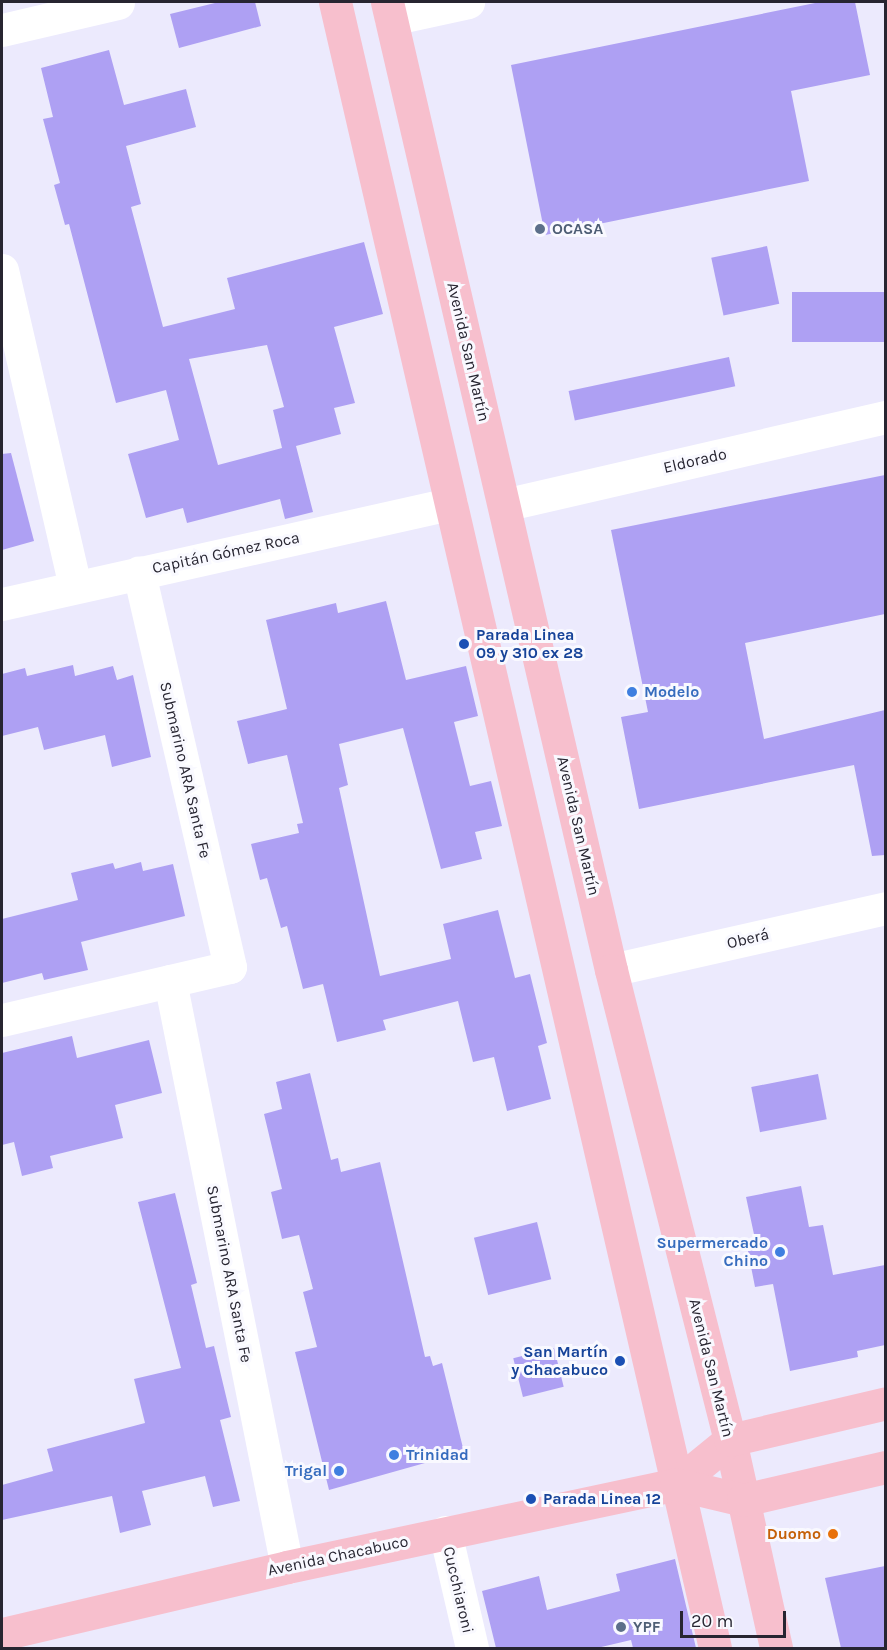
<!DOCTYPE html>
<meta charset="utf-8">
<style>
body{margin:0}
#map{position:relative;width:887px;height:1650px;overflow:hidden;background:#eceafd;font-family:Karla,sans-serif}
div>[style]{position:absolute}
.building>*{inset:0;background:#aea0f3;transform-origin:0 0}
.minor>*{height:33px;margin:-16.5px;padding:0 16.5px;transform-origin:16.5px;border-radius:16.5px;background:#fff}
.major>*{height:33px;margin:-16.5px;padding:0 16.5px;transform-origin:16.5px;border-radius:16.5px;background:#f7bfcd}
.dots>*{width:16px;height:16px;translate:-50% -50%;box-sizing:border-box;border:3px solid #f9f9ff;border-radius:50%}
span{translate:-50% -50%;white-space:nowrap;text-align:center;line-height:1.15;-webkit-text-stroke:6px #f9f9ff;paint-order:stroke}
.service-label{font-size:16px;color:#4e5e75;font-weight:700}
.left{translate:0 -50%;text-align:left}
.street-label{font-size:16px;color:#272531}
.transit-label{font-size:16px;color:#164399;font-weight:700}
.right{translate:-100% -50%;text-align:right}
.shop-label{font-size:16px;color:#366cbe;font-weight:700}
.food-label{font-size:16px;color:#c56008;font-weight:700}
.frame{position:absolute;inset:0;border:3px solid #272531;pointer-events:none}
.scale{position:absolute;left:680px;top:1611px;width:106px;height:27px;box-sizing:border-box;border:3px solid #272531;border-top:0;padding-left:8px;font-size:18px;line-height:21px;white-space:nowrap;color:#272531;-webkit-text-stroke:4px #f9f9ff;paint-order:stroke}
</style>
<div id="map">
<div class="building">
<i style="clip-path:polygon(219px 2px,255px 2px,261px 26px,179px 48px,170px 14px)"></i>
<i style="clip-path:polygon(820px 2px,855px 2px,870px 75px,791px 91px,809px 181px,545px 235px,511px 65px)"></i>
<i style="clip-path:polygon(evenodd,109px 50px,124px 105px,186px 89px,196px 127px,126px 146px,141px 204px,131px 207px,163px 327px,235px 309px,227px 278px,364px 242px,383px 314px,334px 327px,355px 403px,334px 408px,341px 434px,296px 446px,313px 512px,285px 519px,280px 499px,187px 523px,183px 508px,146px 518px,128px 454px,179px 440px,166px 390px,116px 403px,69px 224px,65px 225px,54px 185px,60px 183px,43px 119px,53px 117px,41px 68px,109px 50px,267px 345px,284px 407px,273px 410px,282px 448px,218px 465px,189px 359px,267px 345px)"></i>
<i style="left:767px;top:246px;width:59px;height:57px;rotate:78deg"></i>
<i style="left:885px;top:292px;width:50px;height:93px;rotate:90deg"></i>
<i style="left:729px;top:357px;width:30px;height:164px;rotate:78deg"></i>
<i style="clip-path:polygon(11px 453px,34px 541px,2px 550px,2px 454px)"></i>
<i style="clip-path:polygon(885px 475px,885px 614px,745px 643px,764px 739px,885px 710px,885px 855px,872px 856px,854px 765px,639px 809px,621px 717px,648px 712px,611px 530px)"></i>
<i style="clip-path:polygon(386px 601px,406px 680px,466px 666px,478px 716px,454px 722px,470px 786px,491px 781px,502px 826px,475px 832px,482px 859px,441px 869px,403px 728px,339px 744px,348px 785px,339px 788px,380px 976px,451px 959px,443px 924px,498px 910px,515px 978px,530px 974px,547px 1043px,538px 1046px,551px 1099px,507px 1111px,494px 1057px,473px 1062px,458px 1001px,383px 1020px,386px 1030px,337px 1042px,323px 984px,303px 989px,287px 926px,281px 928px,267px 878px,260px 880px,251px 844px,299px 833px,297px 824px,303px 823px,287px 755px,248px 764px,237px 721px,287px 709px,266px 620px,336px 603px,338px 613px)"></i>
<i style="clip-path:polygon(73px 665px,75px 676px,113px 666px,117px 680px,133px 675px,151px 757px,112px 767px,105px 735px,44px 750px,38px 727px,2px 736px,2px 674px,25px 668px,27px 676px)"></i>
<i style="clip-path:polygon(141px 862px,143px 871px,173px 864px,185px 916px,81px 942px,88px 970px,44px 980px,42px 973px,2px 983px,2px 919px,78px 900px,71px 873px,113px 863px,115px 869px)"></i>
<i style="clip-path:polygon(72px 1036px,77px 1058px,149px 1040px,162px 1093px,115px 1105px,123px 1138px,50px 1156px,53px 1168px,22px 1176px,14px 1142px,2px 1145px,2px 1053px)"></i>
<i style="clip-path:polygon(310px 1073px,331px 1160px,338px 1158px,341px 1172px,380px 1162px,425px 1357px,430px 1356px,433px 1366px,442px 1363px,464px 1452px,329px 1490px,295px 1352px,317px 1347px,303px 1292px,313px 1289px,299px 1235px,282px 1239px,271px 1192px,282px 1189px,264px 1114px,282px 1109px,276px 1082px)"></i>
<i style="left:818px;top:1074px;width:46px;height:68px;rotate:79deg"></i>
<i style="clip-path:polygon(801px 1186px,809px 1227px,823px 1225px,833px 1275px,885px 1265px,885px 1345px,857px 1351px,858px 1357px,790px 1371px,773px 1284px,755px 1287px,746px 1241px,755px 1239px,746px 1197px)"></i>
<i style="clip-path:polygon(175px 1193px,197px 1283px,191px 1285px,206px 1348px,214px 1346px,231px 1417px,220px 1420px,240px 1501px,213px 1507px,205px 1476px,142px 1491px,151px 1525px,120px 1533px,112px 1496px,2px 1520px,2px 1485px,53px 1471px,47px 1449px,145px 1423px,134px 1379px,181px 1368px,138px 1202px)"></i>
<i style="left:537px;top:1222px;width:59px;height:65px;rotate:76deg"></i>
<i style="left:554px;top:1348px;width:40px;height:42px;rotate:76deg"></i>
<i style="clip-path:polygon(675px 1559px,696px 1648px,633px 1648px,631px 1640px,597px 1648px,496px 1648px,482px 1591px,539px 1576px,547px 1610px,620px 1591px,616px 1574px)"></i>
<i style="clip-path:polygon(885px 1566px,885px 1648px,841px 1648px,825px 1578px)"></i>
</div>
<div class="minor">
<i style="left:391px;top:19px;width:79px;rotate:-12.4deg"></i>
<i style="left:2px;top:30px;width:119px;rotate:-13.1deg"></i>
<i style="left:2px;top:270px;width:325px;rotate:77deg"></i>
<i style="left:504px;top:505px;width:392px;rotate:-13deg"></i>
<i style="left:2px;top:604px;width:460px;rotate:-12.6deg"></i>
<i style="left:611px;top:970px;width:282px;rotate:-12.7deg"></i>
<i style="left:170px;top:981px;width:598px;rotate:78.71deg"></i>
<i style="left:2px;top:1020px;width:234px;rotate:-13.1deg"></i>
<i style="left:230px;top:967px;width:405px;rotate:-103deg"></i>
<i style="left:445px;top:1532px;width:119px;rotate:76.9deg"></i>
</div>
<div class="major">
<i style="left:335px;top:2px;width:1689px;rotate:77deg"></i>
<i style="left:387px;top:2px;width:994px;rotate:76.97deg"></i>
<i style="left:611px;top:970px;width:485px;rotate:75.8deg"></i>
<i style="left:730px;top:1440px;width:213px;rotate:77.5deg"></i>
<i style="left:676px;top:1484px;width:70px;rotate:-39.2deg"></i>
<i style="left:730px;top:1440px;width:160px;rotate:-13.3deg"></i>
<i style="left:2px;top:1634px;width:293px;rotate:-13.2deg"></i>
<i style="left:287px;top:1567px;width:398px;rotate:-12deg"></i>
<i style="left:676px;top:1484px;width:69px;rotate:13.4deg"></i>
<i style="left:743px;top:1500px;width:147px;rotate:-13deg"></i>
</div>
<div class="dots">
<i style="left:540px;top:229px;background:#5c6f8a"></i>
<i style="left:464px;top:644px;background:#1a4fb4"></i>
<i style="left:632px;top:692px;background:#3f7fe0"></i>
<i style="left:780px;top:1252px;background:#3f7fe0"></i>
<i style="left:620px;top:1361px;background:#1a4fb4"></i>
<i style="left:394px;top:1455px;background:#3f7fe0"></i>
<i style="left:339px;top:1471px;background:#3f7fe0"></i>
<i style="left:531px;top:1499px;background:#1a4fb4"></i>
<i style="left:833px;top:1534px;background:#e8710a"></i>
<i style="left:621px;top:1627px;background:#5c6f8a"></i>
</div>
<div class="service-label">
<span class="left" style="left:552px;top:229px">OCASA</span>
<span class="left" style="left:633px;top:1627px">YPF</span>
</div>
<div class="street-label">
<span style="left:468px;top:352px;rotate:77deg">Avenida San Martín</span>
<span style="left:695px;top:461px;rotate:-13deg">Eldorado</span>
<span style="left:226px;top:553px;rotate:-12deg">Capitán Gómez Roca</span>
<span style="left:185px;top:770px;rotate:77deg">Submarino ARA Santa Fe</span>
<span style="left:578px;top:826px;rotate:77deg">Avenida San Martín</span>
<span style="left:748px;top:939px;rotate:-13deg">Oberá</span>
<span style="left:229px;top:1274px;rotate:79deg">Submarino ARA Santa Fe</span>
<span style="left:711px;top:1368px;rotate:76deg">Avenida San Martín</span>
<span style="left:338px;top:1556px;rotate:-12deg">Avenida Chacabuco</span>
<span style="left:458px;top:1590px;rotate:77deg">Cucchiaroni</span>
</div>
<div class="transit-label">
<span class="left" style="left:476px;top:644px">Parada Linea<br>09 y 310 ex 28</span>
<span class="right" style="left:608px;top:1361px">San Martín<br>y Chacabuco</span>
<span class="left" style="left:543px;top:1499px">Parada Linea 12</span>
</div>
<div class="shop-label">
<span class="left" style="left:644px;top:692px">Modelo</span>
<span class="right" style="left:768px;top:1252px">Supermercado<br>Chino</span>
<span class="left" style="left:406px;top:1455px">Trinidad</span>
<span class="right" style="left:327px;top:1471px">Trigal</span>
</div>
<div class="food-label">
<span class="right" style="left:821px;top:1534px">Duomo</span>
</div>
<div class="frame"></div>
<div class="scale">20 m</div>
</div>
